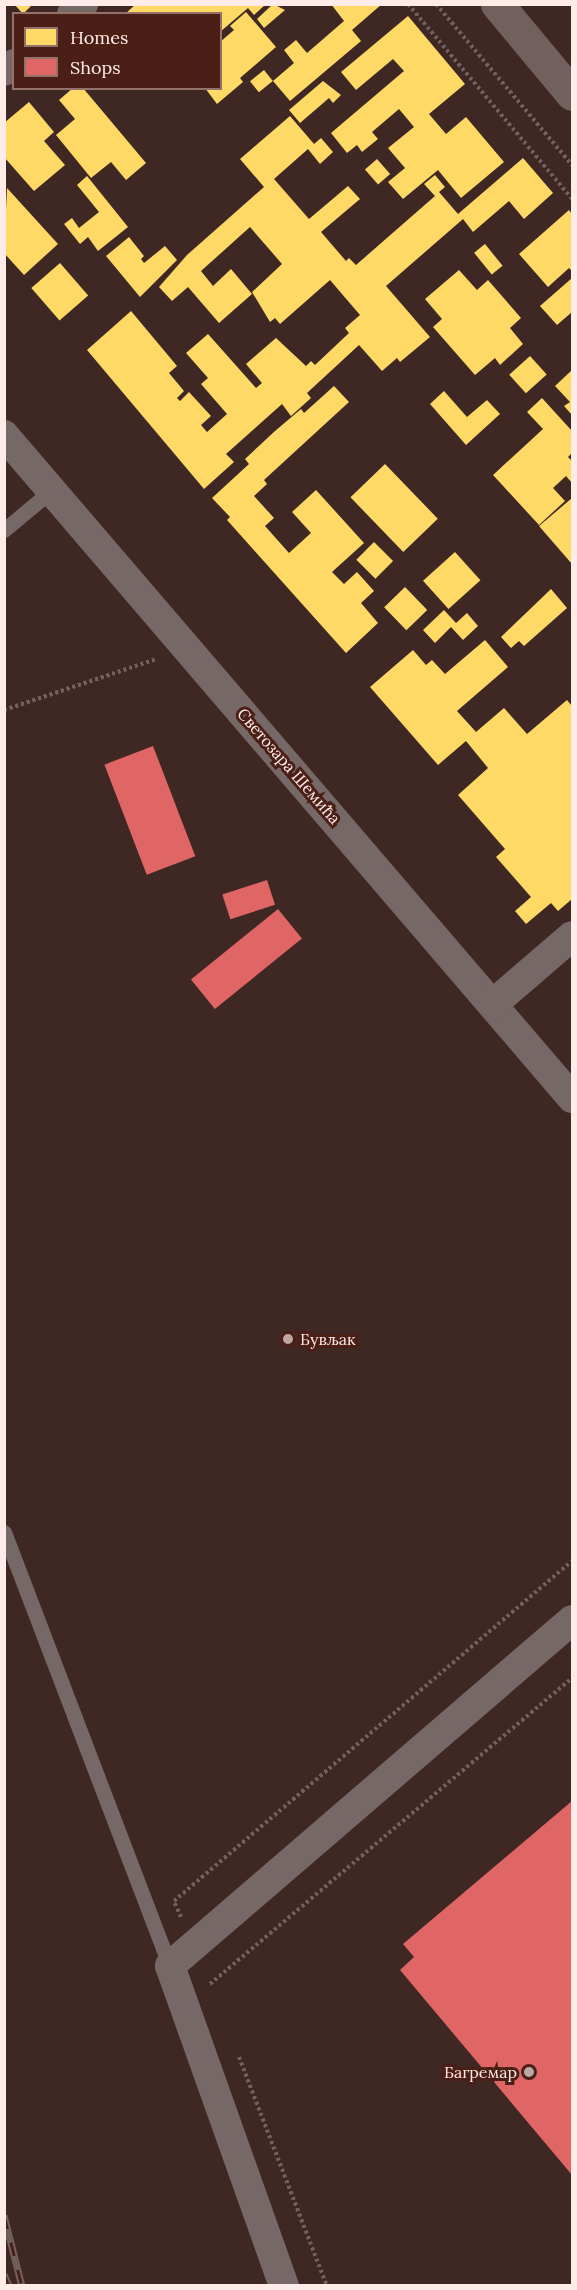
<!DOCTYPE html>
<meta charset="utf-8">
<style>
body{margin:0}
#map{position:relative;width:577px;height:2290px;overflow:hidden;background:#3f2723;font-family:Lora,serif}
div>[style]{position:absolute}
.homes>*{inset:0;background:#ffd966;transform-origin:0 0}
.shops>*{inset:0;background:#e06666;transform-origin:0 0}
.path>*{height:4px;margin-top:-2px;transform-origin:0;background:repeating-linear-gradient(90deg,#71625f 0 3px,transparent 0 6px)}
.service>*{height:15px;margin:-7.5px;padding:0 7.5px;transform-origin:7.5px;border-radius:7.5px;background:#756866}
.minor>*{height:30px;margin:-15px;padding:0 15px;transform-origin:15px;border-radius:15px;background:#756866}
.secondary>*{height:33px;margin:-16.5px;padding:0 16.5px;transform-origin:16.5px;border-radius:16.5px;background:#71605d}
.rail>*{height:7px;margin-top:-3.5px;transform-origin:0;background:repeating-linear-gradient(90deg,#4c1f16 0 14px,#72625f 0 28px);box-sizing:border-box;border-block:2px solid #72625f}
.dots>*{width:16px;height:16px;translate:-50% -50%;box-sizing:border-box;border:3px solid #4c1f16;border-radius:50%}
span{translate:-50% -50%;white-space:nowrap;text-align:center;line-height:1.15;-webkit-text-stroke:6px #4c1f16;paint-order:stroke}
.street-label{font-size:16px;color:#ffece8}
.poi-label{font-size:16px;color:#ffece8}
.left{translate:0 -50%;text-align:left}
.right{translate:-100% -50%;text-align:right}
.frame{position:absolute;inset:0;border:6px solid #ffece8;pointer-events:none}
.legend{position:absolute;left:12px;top:12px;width:210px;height:78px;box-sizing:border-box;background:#4c1f16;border:2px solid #94716a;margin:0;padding:8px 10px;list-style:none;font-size:18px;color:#ffece8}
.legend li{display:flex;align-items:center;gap:12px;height:30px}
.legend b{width:30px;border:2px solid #94716a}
</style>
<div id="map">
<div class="homes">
<i style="clip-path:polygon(14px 4px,33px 4px,23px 14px)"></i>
<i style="clip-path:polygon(136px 4px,266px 4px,254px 15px,248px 8px,220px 32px,220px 14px,125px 14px)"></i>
<i style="clip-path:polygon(273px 4px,285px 10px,264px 28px,257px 19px)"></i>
<i style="clip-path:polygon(331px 4px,382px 4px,352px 30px,361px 41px,290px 101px,273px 81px,294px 63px,284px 50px,296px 40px,307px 53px,344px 21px)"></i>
<i style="clip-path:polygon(246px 12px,276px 47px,240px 78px,243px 82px,217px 104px,205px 88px,220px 88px,220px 42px,234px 30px,230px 26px)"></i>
<i style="clip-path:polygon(408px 16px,465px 84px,429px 114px,446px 134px,466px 117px,504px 162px,461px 198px,438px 170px,403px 199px,388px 182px,405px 168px,388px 148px,414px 127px,399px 109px,372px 132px,378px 139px,362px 152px,357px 145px,347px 153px,331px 133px,404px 71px,393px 59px,356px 90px,341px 72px)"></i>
<i style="left:264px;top:70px;width:14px;height:18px;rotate:51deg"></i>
<i style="clip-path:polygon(323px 81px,341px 95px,333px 103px,329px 98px,300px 123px,289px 110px)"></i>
<i style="clip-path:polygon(73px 88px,83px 88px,146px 163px,126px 180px,111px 162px,91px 178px,56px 135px,75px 119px,59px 100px)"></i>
<i style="clip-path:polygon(29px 102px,54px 132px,44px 141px,65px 165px,34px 191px,4px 157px,4px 123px)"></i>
<i style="clip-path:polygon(290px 116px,314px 144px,321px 138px,333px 152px,320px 164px,308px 149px,274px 179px,309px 219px,348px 186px,360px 199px,321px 232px,346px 261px,349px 258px,356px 265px,435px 196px,424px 184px,435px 175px,445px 187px,439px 192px,458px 214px,523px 158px,553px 193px,524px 219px,509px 201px,473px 232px,463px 219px,386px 286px,430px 337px,400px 362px,397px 358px,382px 371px,359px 345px,307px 393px,311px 398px,291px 416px,282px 404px,226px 454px,234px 462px,204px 489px,87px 350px,131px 311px,177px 366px,169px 373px,184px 391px,177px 398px,180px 401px,189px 392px,211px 416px,201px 425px,207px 432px,227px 414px,201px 384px,208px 378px,186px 353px,208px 334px,256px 388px,262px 383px,246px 364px,276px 338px,306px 366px,311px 361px,315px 365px,349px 333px,345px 328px,360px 315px,330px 280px,280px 324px,275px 318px,270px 322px,252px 292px,282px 264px,250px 227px,201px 271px,213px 286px,231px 269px,252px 294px,219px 323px,188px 287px,172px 301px,159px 287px,187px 255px,264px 187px,240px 159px)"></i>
<i style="left:377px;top:159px;width:20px;height:16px;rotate:49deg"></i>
<i style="clip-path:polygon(87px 176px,128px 227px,98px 251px,88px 237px,80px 244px,64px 224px,72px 218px,79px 228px,99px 212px,77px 185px)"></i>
<i style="clip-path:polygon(7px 188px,58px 244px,24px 275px,4px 253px)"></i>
<i style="clip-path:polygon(569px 210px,572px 214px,572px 271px,569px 268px,548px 287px,519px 254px)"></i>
<i style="clip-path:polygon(129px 237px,144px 256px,141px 259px,144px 263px,165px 246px,177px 260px,140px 297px,106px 256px)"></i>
<i style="left:485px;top:244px;width:28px;height:14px;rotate:51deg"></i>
<i style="left:60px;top:263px;width:43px;height:38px;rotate:49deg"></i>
<i style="clip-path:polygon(459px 270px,477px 290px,488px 280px,521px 318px,510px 328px,523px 344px,500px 365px,495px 358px,475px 375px,433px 327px,442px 319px,425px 299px)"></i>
<i style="clip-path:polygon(572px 278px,572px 312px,557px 325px,540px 306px)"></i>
<i style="left:530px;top:356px;width:25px;height:28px;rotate:48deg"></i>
<i style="clip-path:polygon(572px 370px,572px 415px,564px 406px,570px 402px,555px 386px)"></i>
<i style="clip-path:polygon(334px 386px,349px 402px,264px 480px,267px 484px,254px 496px,274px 518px,265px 526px,289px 553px,311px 533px,292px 512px,316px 490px,364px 543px,332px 572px,344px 584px,357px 572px,374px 591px,361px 603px,378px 623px,346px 653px,227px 520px,230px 517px,212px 498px,249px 464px,245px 459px,275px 431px,301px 409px,304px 413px)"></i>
<i style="clip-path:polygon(444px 391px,467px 417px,487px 400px,500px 414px,466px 445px,430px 404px)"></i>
<i style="clip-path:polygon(542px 398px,572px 431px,572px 453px,568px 457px,572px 461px,572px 483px,566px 476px,553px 488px,565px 501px,539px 525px,493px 475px,543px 429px,527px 412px)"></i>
<i style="left:385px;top:464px;width:76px;height:48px;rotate:46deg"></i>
<i style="clip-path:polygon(572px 498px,572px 564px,539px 526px)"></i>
<i style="left:374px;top:542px;width:27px;height:25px;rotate:45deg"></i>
<i style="left:455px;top:552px;width:38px;height:43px;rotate:48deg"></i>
<i style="left:405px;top:587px;width:32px;height:29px;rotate:46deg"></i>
<i style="clip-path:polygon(551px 589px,567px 608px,524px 646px,519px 641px,511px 648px,501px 637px)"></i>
<i style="clip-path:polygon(444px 610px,456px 623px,467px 613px,478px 626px,463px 640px,451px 627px,435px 643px,423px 630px)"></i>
<i style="clip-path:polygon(485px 640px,508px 667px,457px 711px,476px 732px,504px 708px,527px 734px,567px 700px,572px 706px,572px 899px,558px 911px,551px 903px,526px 924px,515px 911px,531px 897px,496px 857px,505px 849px,458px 795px,488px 768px,466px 741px,438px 765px,370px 687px,413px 650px,426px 665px,432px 660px,445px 674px)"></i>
</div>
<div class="shops">
<i style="left:153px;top:746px;width:118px;height:52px;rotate:69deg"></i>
<i style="left:267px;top:880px;width:26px;height:47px;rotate:72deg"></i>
<i style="left:278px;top:909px;width:38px;height:112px;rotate:51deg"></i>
<i style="clip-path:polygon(572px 1801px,572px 2175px,400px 1970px,414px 1957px,403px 1944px)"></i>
</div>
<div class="path">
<i style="left:408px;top:4px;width:255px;rotate:49.9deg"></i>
<i style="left:436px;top:4px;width:211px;rotate:49.8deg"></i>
<i style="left:4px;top:710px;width:160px;rotate:-18.5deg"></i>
<i style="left:181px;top:1917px;width:17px;rotate:-114deg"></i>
<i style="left:174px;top:1901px;width:523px;rotate:-40.51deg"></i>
<i style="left:210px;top:1984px;width:474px;rotate:-40.2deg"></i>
<i style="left:239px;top:2057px;width:245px;rotate:69deg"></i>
</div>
<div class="service">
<i style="left:4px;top:530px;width:62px;rotate:-39.8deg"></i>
<i style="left:4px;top:1532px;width:465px;rotate:69.1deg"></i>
</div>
<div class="minor">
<i style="left:72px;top:14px;width:15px;rotate:-42deg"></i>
<i style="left:4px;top:71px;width:12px;rotate:-35deg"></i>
<i style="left:4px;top:435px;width:873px;rotate:49.41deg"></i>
<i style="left:493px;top:1004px;width:104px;rotate:-40.7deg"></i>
<i style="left:284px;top:2286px;width:340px;rotate:-109.6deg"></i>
<i style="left:170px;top:1966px;width:530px;rotate:-40.72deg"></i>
</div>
<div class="secondary">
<i style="left:497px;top:4px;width:117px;rotate:50.2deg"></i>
</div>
<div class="rail">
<i style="left:4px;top:2215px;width:73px;rotate:75.8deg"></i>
<i style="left:4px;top:2274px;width:13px;rotate:67deg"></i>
</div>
<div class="dots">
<i style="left:288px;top:1339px;background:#bca7a3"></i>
<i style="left:529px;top:2072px;background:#bca7a3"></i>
</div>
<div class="street-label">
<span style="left:289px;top:766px;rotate:49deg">Светозара Шемића</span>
</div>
<div class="poi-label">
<span class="left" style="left:300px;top:1339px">Бувљак</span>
<span class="right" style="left:517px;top:2072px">Багремар</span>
</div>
<div class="frame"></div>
<ul class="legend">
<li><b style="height:16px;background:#ffd966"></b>Homes</li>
<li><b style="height:16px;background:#e06666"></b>Shops</li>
</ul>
</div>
